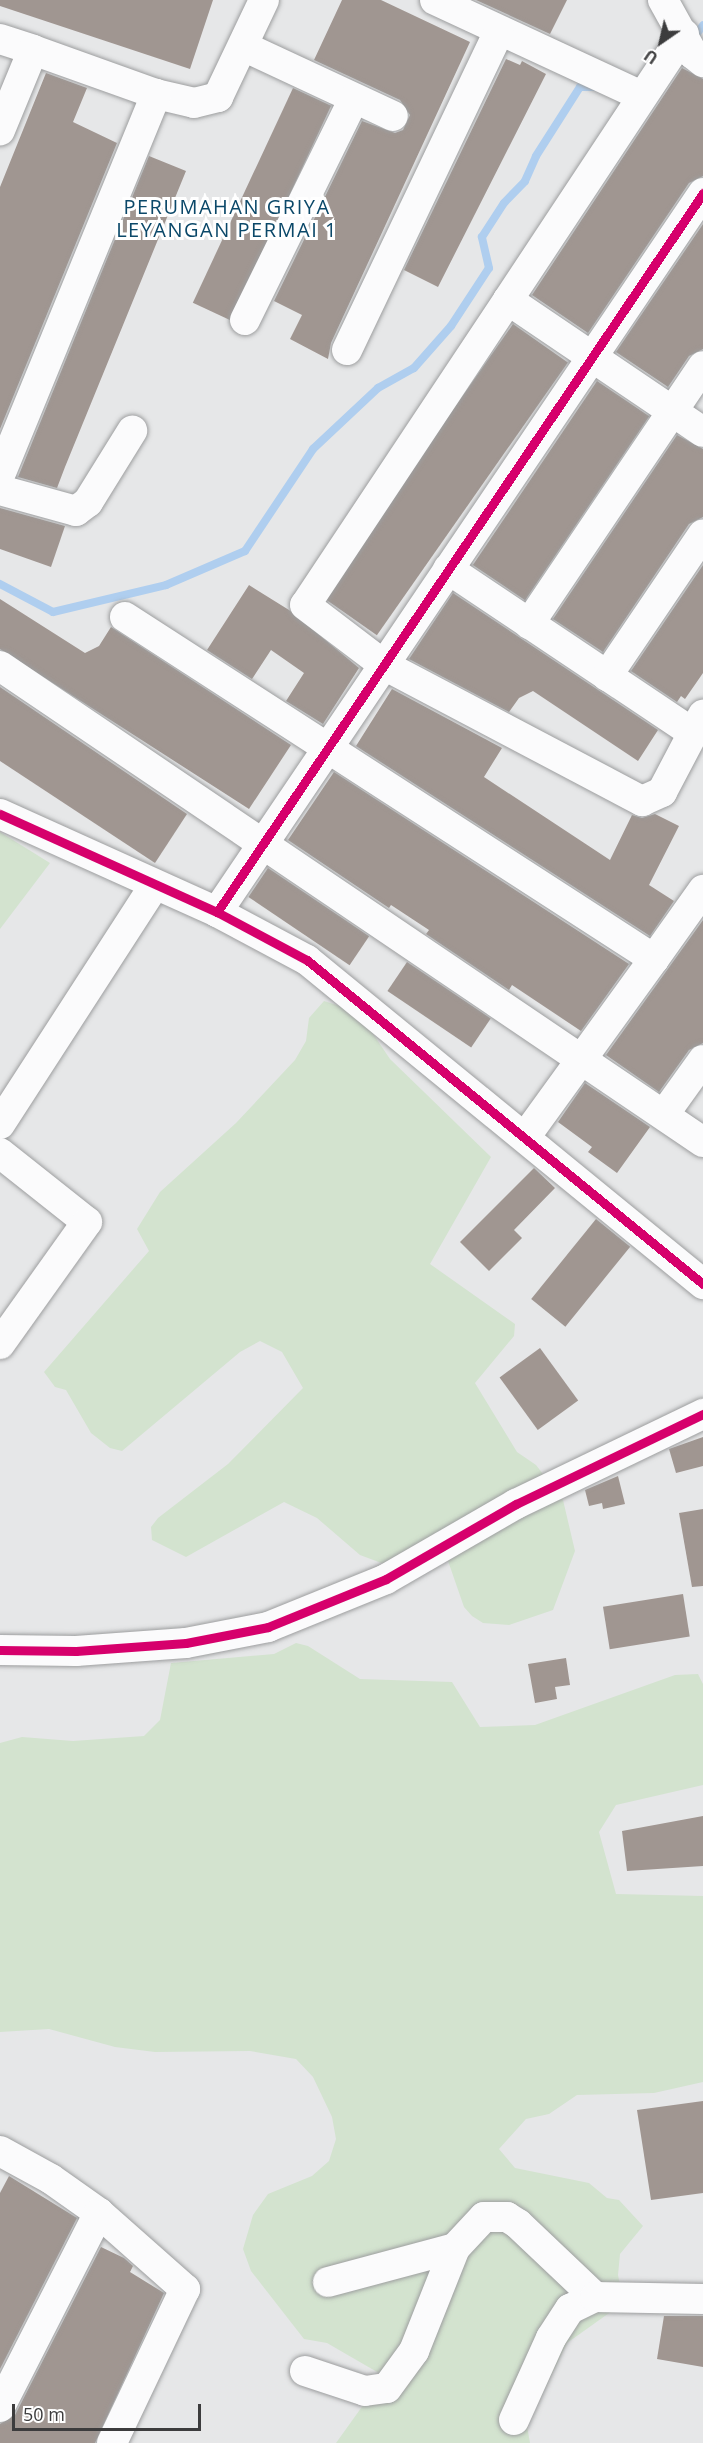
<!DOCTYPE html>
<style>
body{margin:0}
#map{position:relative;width:703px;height:2443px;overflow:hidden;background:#e6e7e8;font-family:"Open Sans",sans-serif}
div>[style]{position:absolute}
.green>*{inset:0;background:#d3e3cf}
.stream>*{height:8px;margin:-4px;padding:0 4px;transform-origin:4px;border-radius:4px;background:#afceef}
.building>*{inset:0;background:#a09691;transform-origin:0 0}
.roads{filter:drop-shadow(0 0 2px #9d9e9f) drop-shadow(0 0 2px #9d9e9f)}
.street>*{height:30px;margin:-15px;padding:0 15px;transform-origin:15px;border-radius:15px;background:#fbfbfc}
.cycleway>*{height:9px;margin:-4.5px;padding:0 4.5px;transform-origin:4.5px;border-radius:4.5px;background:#d6006c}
span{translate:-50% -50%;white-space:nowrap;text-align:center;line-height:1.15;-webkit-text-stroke:6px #fff;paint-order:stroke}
.neighbourhood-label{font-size:20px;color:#0b4869;letter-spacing:1.5px}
.north{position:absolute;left:631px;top:12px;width:60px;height:60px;-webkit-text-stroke:4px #fff;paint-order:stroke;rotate:214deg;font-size:16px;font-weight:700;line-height:24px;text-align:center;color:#3c3c3d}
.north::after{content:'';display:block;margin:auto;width:21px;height:27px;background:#3c3c3d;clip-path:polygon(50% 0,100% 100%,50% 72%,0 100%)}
.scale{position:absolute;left:12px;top:2404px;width:189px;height:27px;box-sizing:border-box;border:3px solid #3c3c3d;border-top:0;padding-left:8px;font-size:18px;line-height:21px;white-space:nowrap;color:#3c3c3d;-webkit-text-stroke:4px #fff;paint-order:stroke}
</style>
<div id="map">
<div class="green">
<i style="clip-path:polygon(0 832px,50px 863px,0 929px)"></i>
<i style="clip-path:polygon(324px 1001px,346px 1008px,365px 1022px,390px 1059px,491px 1157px,430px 1264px,515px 1324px,514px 1336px,475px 1383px,517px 1452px,536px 1465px,563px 1500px,575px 1551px,553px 1610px,509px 1625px,483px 1623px,472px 1616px,464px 1607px,447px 1558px,392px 1567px,360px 1555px,317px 1518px,284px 1502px,186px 1557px,152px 1540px,151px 1527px,158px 1518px,228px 1464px,303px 1388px,282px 1352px,260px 1341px,240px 1352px,122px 1451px,110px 1448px,91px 1433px,66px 1390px,55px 1387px,44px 1372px,149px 1251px,137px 1229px,160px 1192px,236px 1123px,295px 1060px,306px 1041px,309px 1018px)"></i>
<i style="clip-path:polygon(296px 1643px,308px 1646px,360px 1679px,452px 1682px,480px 1727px,535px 1725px,675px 1675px,698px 1674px,703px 1684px,703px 1785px,616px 1805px,599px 1832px,616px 1894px,703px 1896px,703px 2082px,654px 2093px,577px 2095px,549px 2114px,526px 2119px,499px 2149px,515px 2168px,589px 2183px,607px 2198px,619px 2200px,643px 2226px,620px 2254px,618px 2275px,622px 2295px,612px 2311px,567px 2343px,527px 2426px,530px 2443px,336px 2443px,384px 2376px,327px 2343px,304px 2339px,251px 2271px,243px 2249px,253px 2215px,268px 2194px,312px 2176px,329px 2161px,336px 2139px,332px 2117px,313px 2077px,296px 2059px,250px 2051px,155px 2052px,115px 2047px,49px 2029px,0 2032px,0 1743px,22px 1737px,73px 1741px,144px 1736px,160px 1720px,171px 1663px,274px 1654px)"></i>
</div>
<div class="stream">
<i style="left:693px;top:39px;width:17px;rotate:-54deg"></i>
<i style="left:0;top:584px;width:60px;rotate:27.8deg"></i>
<i style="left:53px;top:612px;width:116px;rotate:-13.4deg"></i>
<i style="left:166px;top:585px;width:86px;rotate:-23.3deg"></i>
<i style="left:245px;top:551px;width:123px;rotate:-56.3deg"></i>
<i style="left:313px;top:449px;width:89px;rotate:-43.2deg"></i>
<i style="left:378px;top:388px;width:41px;rotate:-29.1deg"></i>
<i style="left:414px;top:368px;width:56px;rotate:-48.6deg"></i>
<i style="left:451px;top:326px;width:69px;rotate:-56.8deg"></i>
<i style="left:489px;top:268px;width:32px;rotate:-103deg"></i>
<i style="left:482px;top:237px;width:40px;rotate:-57.1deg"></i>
<i style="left:504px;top:203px;width:30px;rotate:-46deg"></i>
<i style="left:525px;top:181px;width:27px;rotate:-66deg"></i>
<i style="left:536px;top:156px;width:82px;rotate:-57.5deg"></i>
<i style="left:580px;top:87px;width:15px"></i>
</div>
<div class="building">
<i style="clip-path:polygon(0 0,213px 0,190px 69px,0 6px)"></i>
<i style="clip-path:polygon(342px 0,381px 0,470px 42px,331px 343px,328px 359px,290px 339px,302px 315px,274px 301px,362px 121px,395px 133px,403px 130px,410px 115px,400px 100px,314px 60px)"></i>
<i style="clip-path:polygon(476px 0,567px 0,550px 34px)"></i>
<i style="clip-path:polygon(506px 59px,520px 65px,522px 61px,546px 74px,438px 287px,404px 270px)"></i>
<i style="clip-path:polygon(682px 68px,703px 79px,703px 176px,689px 183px,588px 333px,532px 295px)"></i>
<i style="clip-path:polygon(46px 73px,87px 88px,73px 122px,117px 143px,0 429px,0 187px)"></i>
<i style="left:293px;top:88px;width:42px;height:237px;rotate:25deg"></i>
<i style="clip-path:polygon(149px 156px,186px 171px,65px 467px,57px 488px,18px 477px)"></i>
<i style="clip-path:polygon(703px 224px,703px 349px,689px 356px,668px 387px,616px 352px)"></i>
<i style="left:513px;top:324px;width:67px;height:333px;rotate:35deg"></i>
<i style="left:597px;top:381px;width:63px;height:222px;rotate:34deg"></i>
<i style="clip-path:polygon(677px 435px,703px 449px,703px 517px,689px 524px,603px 652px,553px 619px)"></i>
<i style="clip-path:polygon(0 508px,65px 526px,51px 567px,0 549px)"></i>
<i style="clip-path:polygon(703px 565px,703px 673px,685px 699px,681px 696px,677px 702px,631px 671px)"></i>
<i style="clip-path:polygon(249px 585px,289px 610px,359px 668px,323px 724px,286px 701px,304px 673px,271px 650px,252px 679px,207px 650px)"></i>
<i style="clip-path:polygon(453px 593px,658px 730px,638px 761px,533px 691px,519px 698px,509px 712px,409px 659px)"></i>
<i style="clip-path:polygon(0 599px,85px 653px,99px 646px,111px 627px,291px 745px,249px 809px,0 649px)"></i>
<i style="clip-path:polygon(0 687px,187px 814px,155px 863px,0 761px)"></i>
<i style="clip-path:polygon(392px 689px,502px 748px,484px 777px,610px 860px,632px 815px,642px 818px,655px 814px,679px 826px,649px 885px,674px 901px,650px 936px,356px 746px)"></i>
<i style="clip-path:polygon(334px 772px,629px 964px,581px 1031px,512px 985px,509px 990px,426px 934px,429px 930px,391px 905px,389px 908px,288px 840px)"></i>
<i style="left:268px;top:868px;width:122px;height:35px;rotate:34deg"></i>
<i style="clip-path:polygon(703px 920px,703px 1043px,689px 1050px,659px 1092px,606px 1055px)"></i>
<i style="left:407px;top:962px;width:101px;height:35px;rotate:34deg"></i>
<i style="clip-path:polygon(585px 1083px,650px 1127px,617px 1173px,588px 1152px,592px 1147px,558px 1122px)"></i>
<i style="clip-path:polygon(534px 1168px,555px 1188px,514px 1230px,522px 1238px,489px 1271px,460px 1242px)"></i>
<i style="left:596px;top:1219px;width:44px;height:103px;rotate:39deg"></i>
<i style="left:540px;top:1348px;width:65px;height:50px;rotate:54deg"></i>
<i style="clip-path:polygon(703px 1437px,703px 1466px,676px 1473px,669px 1449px)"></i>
<i style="clip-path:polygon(618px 1476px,625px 1504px,603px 1509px,602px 1503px,589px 1506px,585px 1490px)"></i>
<i style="clip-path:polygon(703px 1509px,703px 1586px,692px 1587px,679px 1513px)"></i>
<i style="left:683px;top:1594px;width:43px;height:81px;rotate:81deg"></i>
<i style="clip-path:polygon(566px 1658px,570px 1685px,555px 1687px,557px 1699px,535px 1703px,528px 1664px)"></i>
<i style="clip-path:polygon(703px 1816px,703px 1866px,627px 1871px,622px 1831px)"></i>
<i style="clip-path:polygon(703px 2101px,703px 2193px,651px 2200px,637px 2110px)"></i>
<i style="clip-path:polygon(9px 2176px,77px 2218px,0 2369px,0 2193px)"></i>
<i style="clip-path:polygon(101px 2247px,124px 2258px,133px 2266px,130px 2272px,164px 2293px,95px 2443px,0 2443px,0 2424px,15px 2415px)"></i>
<i style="clip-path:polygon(664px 2316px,703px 2316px,703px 2367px,657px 2359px)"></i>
</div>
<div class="roads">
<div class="street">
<i style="left:435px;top:0;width:228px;rotate:24.9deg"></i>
<i style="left:663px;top:0;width:62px;rotate:60.9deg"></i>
<i style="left:693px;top:54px;width:13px;rotate:39deg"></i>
<i style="left:684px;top:34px;width:319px;rotate:123.5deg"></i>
<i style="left:508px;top:300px;width:235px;rotate:34.1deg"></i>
<i style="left:0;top:39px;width:35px;rotate:18deg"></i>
<i style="left:33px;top:50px;width:87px;rotate:112.4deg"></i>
<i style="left:245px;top:47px;width:163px;rotate:25deg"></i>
<i style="left:156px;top:94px;width:39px;rotate:13deg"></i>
<i style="left:194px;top:103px;width:25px;rotate:-14deg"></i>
<i style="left:218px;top:97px;width:107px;rotate:-64.6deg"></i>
<i style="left:508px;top:300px;width:366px;rotate:123.6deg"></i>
<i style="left:305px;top:605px;width:99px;rotate:37.2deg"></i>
<i style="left:384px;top:665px;width:292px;rotate:27.8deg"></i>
<i style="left:642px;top:801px;width:22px;rotate:-24deg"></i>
<i style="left:662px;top:792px;width:67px;rotate:-62.3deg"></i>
<i style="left:245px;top:320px;width:247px;rotate:-63.8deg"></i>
<i style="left:347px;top:350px;width:352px;rotate:-64.5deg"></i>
<i style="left:0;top:475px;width:412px;rotate:-67.7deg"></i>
<i style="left:156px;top:94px;width:131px;rotate:-160.3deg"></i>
<i style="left:0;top:490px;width:79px;rotate:15.4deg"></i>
<i style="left:76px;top:511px;width:15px;rotate:-37deg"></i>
<i style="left:88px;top:502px;width:84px;rotate:-58.2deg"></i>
<i style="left:448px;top:569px;width:295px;rotate:33.8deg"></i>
<i style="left:693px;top:733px;width:21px;rotate:-61deg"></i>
<i style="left:125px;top:617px;width:630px;rotate:32.88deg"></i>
<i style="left:654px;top:959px;width:218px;rotate:125.9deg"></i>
<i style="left:529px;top:624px;width:311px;rotate:-56deg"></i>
<i style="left:0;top:666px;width:849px;rotate:34.1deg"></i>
<i style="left:607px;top:676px;width:171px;rotate:-55.9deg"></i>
<i style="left:0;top:814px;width:238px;rotate:24.3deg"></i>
<i style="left:217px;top:912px;width:102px;rotate:28.1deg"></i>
<i style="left:307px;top:960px;width:512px;rotate:39.29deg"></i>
<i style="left:217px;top:912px;width:868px;rotate:-55.94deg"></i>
<i style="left:654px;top:959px;width:85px;rotate:-54.6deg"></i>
<i style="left:665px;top:1113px;width:65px;rotate:-54.4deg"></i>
<i style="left:0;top:1124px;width:283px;rotate:-57.1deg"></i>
<i style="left:0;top:1153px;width:111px;rotate:38.4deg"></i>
<i style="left:87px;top:1222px;width:150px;rotate:125.5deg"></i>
<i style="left:0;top:1650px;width:76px;rotate:0.8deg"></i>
<i style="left:76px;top:1651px;width:110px;rotate:-4.2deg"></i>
<i style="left:186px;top:1643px;width:84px;rotate:-11deg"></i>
<i style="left:268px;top:1627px;width:127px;rotate:-22.1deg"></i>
<i style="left:386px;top:1579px;width:150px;rotate:-30deg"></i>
<i style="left:516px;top:1504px;width:208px;rotate:-25.7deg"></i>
<i style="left:0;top:2151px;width:58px;rotate:28.8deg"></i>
<i style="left:51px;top:2179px;width:59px;rotate:35.3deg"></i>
<i style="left:99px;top:2213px;width:115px;rotate:41.5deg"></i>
<i style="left:185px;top:2289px;width:170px;rotate:115.4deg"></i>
<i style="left:328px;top:2282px;width:131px;rotate:-15deg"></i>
<i style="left:305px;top:2371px;width:63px;rotate:18.4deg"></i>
<i style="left:365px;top:2391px;width:22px;rotate:-8deg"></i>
<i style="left:387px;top:2388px;width:46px;rotate:-53.9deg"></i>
<i style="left:414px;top:2351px;width:111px;rotate:-68.3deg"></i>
<i style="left:455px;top:2248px;width:42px;rotate:-46.9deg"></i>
<i style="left:484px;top:2217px;width:23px"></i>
<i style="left:507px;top:2217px;width:13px;rotate:32deg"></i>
<i style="left:518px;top:2224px;width:106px;rotate:43.5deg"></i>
<i style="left:0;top:2407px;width:218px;rotate:-63deg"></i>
<i style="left:514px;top:2420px;width:90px;rotate:-65.7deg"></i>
<i style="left:551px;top:2338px;width:35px;rotate:-57deg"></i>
<i style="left:570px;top:2309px;width:28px;rotate:-26deg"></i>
<i style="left:595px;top:2297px;width:108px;rotate:1.1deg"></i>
</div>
</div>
<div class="cycleway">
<i style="left:0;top:814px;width:238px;rotate:24.3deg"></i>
<i style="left:217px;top:912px;width:102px;rotate:28.1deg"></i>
<i style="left:307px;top:960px;width:512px;rotate:39.29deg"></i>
<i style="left:217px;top:912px;width:868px;rotate:-55.94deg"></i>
<i style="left:0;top:1650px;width:76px;rotate:0.8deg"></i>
<i style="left:76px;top:1651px;width:110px;rotate:-4.2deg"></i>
<i style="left:186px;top:1643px;width:84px;rotate:-11deg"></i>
<i style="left:268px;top:1627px;width:127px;rotate:-22.1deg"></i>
<i style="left:386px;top:1579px;width:150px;rotate:-30deg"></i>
<i style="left:516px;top:1504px;width:208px;rotate:-25.7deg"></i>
</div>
<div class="neighbourhood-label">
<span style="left:227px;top:218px">PERUMAHAN GRIYA<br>LEYANGAN PERMAI 1</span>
</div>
<div class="north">U</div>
<div class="scale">50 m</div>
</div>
